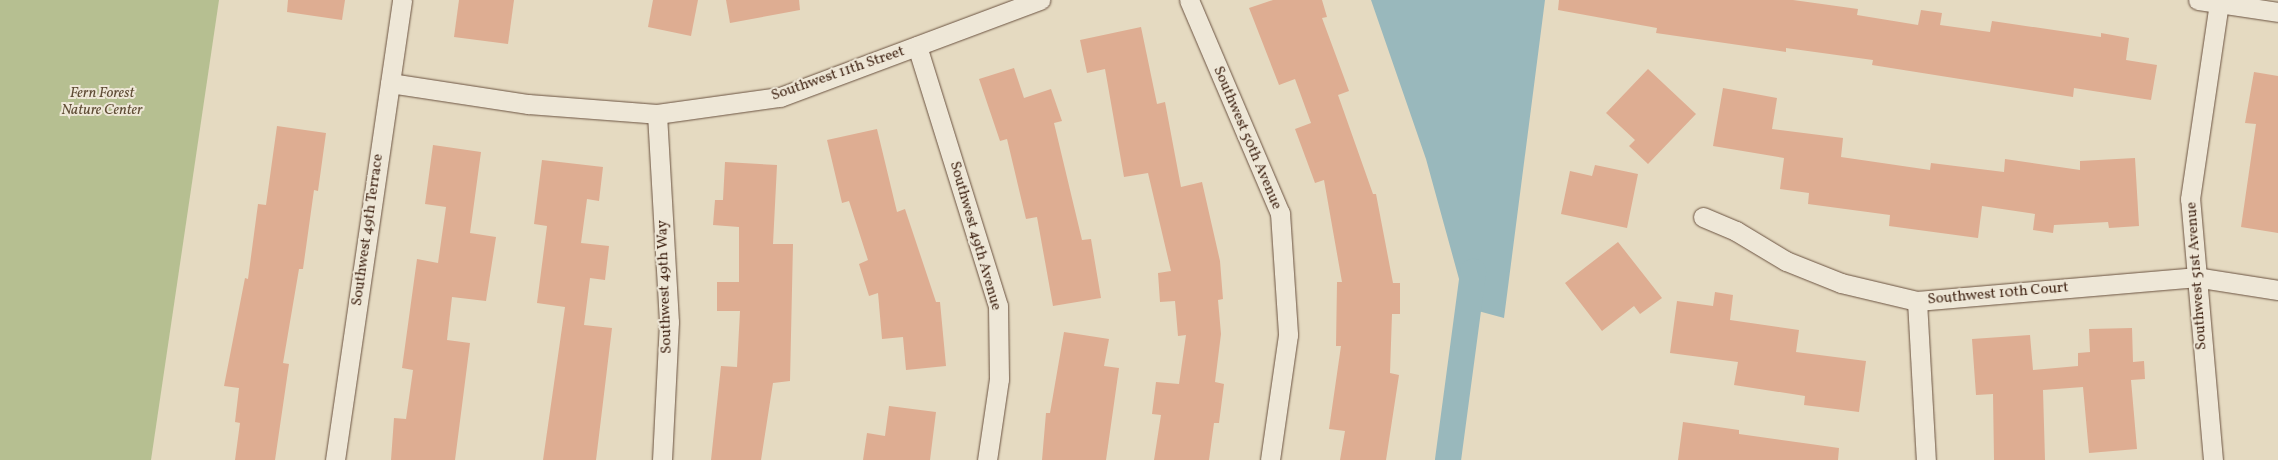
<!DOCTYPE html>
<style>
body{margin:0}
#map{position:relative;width:2278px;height:460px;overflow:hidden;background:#e5dac1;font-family:Vollkorn,serif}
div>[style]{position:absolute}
.green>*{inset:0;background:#b6bf91}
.water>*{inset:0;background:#99b8bc}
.canal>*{height:26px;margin:-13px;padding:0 13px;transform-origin:13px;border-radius:13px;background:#99b8bc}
.building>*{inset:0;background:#dead92}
.roads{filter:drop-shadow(0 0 1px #6b5341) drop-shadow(0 0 1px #6b5341)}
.minor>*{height:19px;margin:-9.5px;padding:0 9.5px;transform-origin:9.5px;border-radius:9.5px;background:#eee7d7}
span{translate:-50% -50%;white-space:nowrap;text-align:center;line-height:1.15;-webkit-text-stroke:4px #eee7d7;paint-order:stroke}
.street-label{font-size:15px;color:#422616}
.park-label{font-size:15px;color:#5f4c35;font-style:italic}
</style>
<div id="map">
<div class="green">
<i style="clip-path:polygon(0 0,219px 0,151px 460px,0 460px)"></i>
</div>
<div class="water">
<i style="clip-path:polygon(1371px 0,1545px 0,1504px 318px,1467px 308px,1426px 159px)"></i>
</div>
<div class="canal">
<i style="left:1448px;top:460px;width:190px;rotate:-82.4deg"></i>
</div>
<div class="building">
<i style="clip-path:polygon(288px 0,345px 0,342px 20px,287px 12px)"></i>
<i style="clip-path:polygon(459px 0,514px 0,508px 44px,454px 37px)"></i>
<i style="clip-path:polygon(653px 0,698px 0,691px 36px,648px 27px)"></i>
<i style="clip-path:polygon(726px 0,799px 0,800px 10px,730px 23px)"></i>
<i style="clip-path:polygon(1273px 0,1322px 0,1327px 17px,1322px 18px,1349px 91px,1338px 95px,1373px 194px,1376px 194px,1393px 283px,1400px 283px,1400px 314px,1392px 314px,1390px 373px,1399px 375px,1386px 460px,1340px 460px,1345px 431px,1329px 429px,1341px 346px,1336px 346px,1337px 282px,1342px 282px,1324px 180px,1315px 183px,1295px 129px,1311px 123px,1295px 79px,1279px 85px,1249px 8px)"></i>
<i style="clip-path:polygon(1559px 0,1793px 0,1858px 9px,1857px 15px,1918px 25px,1921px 10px,1942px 13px,1940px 25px,1990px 32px,1992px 21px,2101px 37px,2101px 33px,2129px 38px,2126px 60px,2157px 65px,2151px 100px,2074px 88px,2073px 97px,1872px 65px,1873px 60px,1786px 48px,1786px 52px,1656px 33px,1657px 28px,1558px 10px)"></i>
<i style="clip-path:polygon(1141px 27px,1157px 104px,1165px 102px,1181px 187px,1202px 182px,1220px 261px,1223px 299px,1218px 300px,1221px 334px,1215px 382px,1224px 384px,1219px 423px,1214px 423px,1209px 460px,1154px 460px,1161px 415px,1152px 414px,1156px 382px,1179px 384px,1186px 335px,1178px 336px,1175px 301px,1160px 302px,1158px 273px,1171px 271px,1148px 173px,1124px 177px,1105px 69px,1087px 73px,1080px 40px)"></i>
<i style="clip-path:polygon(1014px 68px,1024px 98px,1051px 89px,1062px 121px,1054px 123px,1082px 240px,1091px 239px,1101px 298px,1053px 306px,1037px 217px,1026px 219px,1007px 139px,1000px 141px,979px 79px)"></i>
<i style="clip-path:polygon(1648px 69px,1696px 114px,1648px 164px,1629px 146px,1635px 140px,1606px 113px)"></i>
<i style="clip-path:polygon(2254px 72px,2278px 76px,2278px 233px,2241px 227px,2256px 124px,2245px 123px)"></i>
<i style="clip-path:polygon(1723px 88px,1777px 98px,1772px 129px,1843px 138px,1841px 157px,1930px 170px,1931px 163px,2004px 172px,2005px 159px,2080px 170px,2080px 161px,2135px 158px,2139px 226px,2109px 228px,2108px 222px,2054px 225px,2053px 233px,2033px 230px,2035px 214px,1982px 206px,1978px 238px,1889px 226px,1890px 215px,1808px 204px,1809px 193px,1780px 189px,1784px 158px,1713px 146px)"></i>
<i style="clip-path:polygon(277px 126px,326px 133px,318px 191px,314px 190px,303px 269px,299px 269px,283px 363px,289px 364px,275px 460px,235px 460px,240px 423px,235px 422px,239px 388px,224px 386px,245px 278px,248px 279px,258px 204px,266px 205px)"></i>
<i style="clip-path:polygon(877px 129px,897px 212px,905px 209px,936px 302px,940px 302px,946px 366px,906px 370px,903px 337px,882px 339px,878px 293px,869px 296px,859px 264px,868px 260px,849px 201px,842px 203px,827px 140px)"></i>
<i style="clip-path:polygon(433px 145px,481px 152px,470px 233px,496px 237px,486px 301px,452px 297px,447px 340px,470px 343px,455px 460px,391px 460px,394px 418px,406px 419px,413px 370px,402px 368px,417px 259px,438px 263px,446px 207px,425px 204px)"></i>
<i style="clip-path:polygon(542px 160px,603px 167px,599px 201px,587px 199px,581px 243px,609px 246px,605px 280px,590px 278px,584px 325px,612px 328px,596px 460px,543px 460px,565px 307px,537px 303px,547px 226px,534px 224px)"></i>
<i style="clip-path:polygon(725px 162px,777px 165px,773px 244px,793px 244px,790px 381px,773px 383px,761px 460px,711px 460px,721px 366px,737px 367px,740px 311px,717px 311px,717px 282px,739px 282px,739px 227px,713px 225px,715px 200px,723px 200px)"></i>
<i style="clip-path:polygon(1595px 165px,1638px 174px,1627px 228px,1561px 214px,1570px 171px,1592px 176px)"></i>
<i style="clip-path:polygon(1618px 242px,1662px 298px,1640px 314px,1634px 306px,1602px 331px,1565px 283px)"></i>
<i style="clip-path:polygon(1715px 292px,1733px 295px,1730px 320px,1799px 330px,1796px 352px,1866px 361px,1859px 412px,1804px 405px,1805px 396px,1734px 385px,1738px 362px,1670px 353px,1677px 301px,1713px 306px)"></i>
<i style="clip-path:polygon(2132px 328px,2133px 362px,2144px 361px,2145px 379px,2131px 380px,2137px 449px,2089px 453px,2083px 387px,2043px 390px,2045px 460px,1994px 460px,1993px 394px,1976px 395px,1972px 339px,2030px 335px,2033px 370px,2078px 366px,2078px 353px,2090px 352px,2089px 329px)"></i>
<i style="clip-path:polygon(1064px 332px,1109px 339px,1104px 366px,1119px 368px,1106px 460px,1042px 460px,1046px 413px,1050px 413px)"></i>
<i style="clip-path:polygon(889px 406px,936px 412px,930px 460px,863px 460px,867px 433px,885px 436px)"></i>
<i style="clip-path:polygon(1683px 422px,1739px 430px,1739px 434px,1839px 448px,1838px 460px,1678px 460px)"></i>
</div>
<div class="roads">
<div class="minor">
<i style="left:1189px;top:0;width:232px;rotate:66.9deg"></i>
<i style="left:1280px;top:213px;width:122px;rotate:86.2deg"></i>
<i style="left:1288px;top:335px;width:126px;rotate:98.2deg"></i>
<i style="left:2198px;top:0;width:81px;rotate:8.5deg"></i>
<i style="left:917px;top:46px;width:272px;rotate:72.7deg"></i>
<i style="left:998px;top:306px;width:73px;rotate:89.2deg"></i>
<i style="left:999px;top:379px;width:82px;rotate:98.4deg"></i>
<i style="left:390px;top:83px;width:140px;rotate:8.7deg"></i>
<i style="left:528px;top:104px;width:129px;rotate:4.4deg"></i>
<i style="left:657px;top:114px;width:124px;rotate:-7.9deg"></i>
<i style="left:780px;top:97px;width:278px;rotate:-20.5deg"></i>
<i style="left:657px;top:114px;width:208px;rotate:86.7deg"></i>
<i style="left:669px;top:322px;width:138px;rotate:92.9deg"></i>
<i style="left:1703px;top:217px;width:36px;rotate:23deg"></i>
<i style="left:1736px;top:231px;width:58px;rotate:31deg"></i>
<i style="left:1786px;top:261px;width:59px;rotate:21.8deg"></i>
<i style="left:1841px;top:283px;width:78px;rotate:13.3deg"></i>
<i style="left:1917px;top:301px;width:279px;rotate:-4.9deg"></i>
<i style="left:2195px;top:277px;width:84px;rotate:8.9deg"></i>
<i style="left:1917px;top:301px;width:159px;rotate:86.8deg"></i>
<i style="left:335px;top:460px;width:465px;rotate:-81.7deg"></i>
<i style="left:2213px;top:460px;width:262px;rotate:-95deg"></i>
<i style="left:2190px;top:199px;width:198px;rotate:-81.6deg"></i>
</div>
</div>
<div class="street-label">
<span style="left:838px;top:74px;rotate:-19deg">Southwest 11th Street</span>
<span style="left:1247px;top:138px;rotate:67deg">Southwest 50th Avenue</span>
<span style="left:368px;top:230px;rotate:-82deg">Southwest 49th Terrace</span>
<span style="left:975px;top:236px;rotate:74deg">Southwest 49th Avenue</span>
<span style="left:2197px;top:276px;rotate:-94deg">Southwest 51st Avenue</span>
<span style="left:665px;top:287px;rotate:-92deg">Southwest 49th Way</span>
<span style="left:1998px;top:294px;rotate:-5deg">Southwest 10th Court</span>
</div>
<div class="park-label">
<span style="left:102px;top:102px">Fern Forest<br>Nature Center</span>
</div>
</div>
